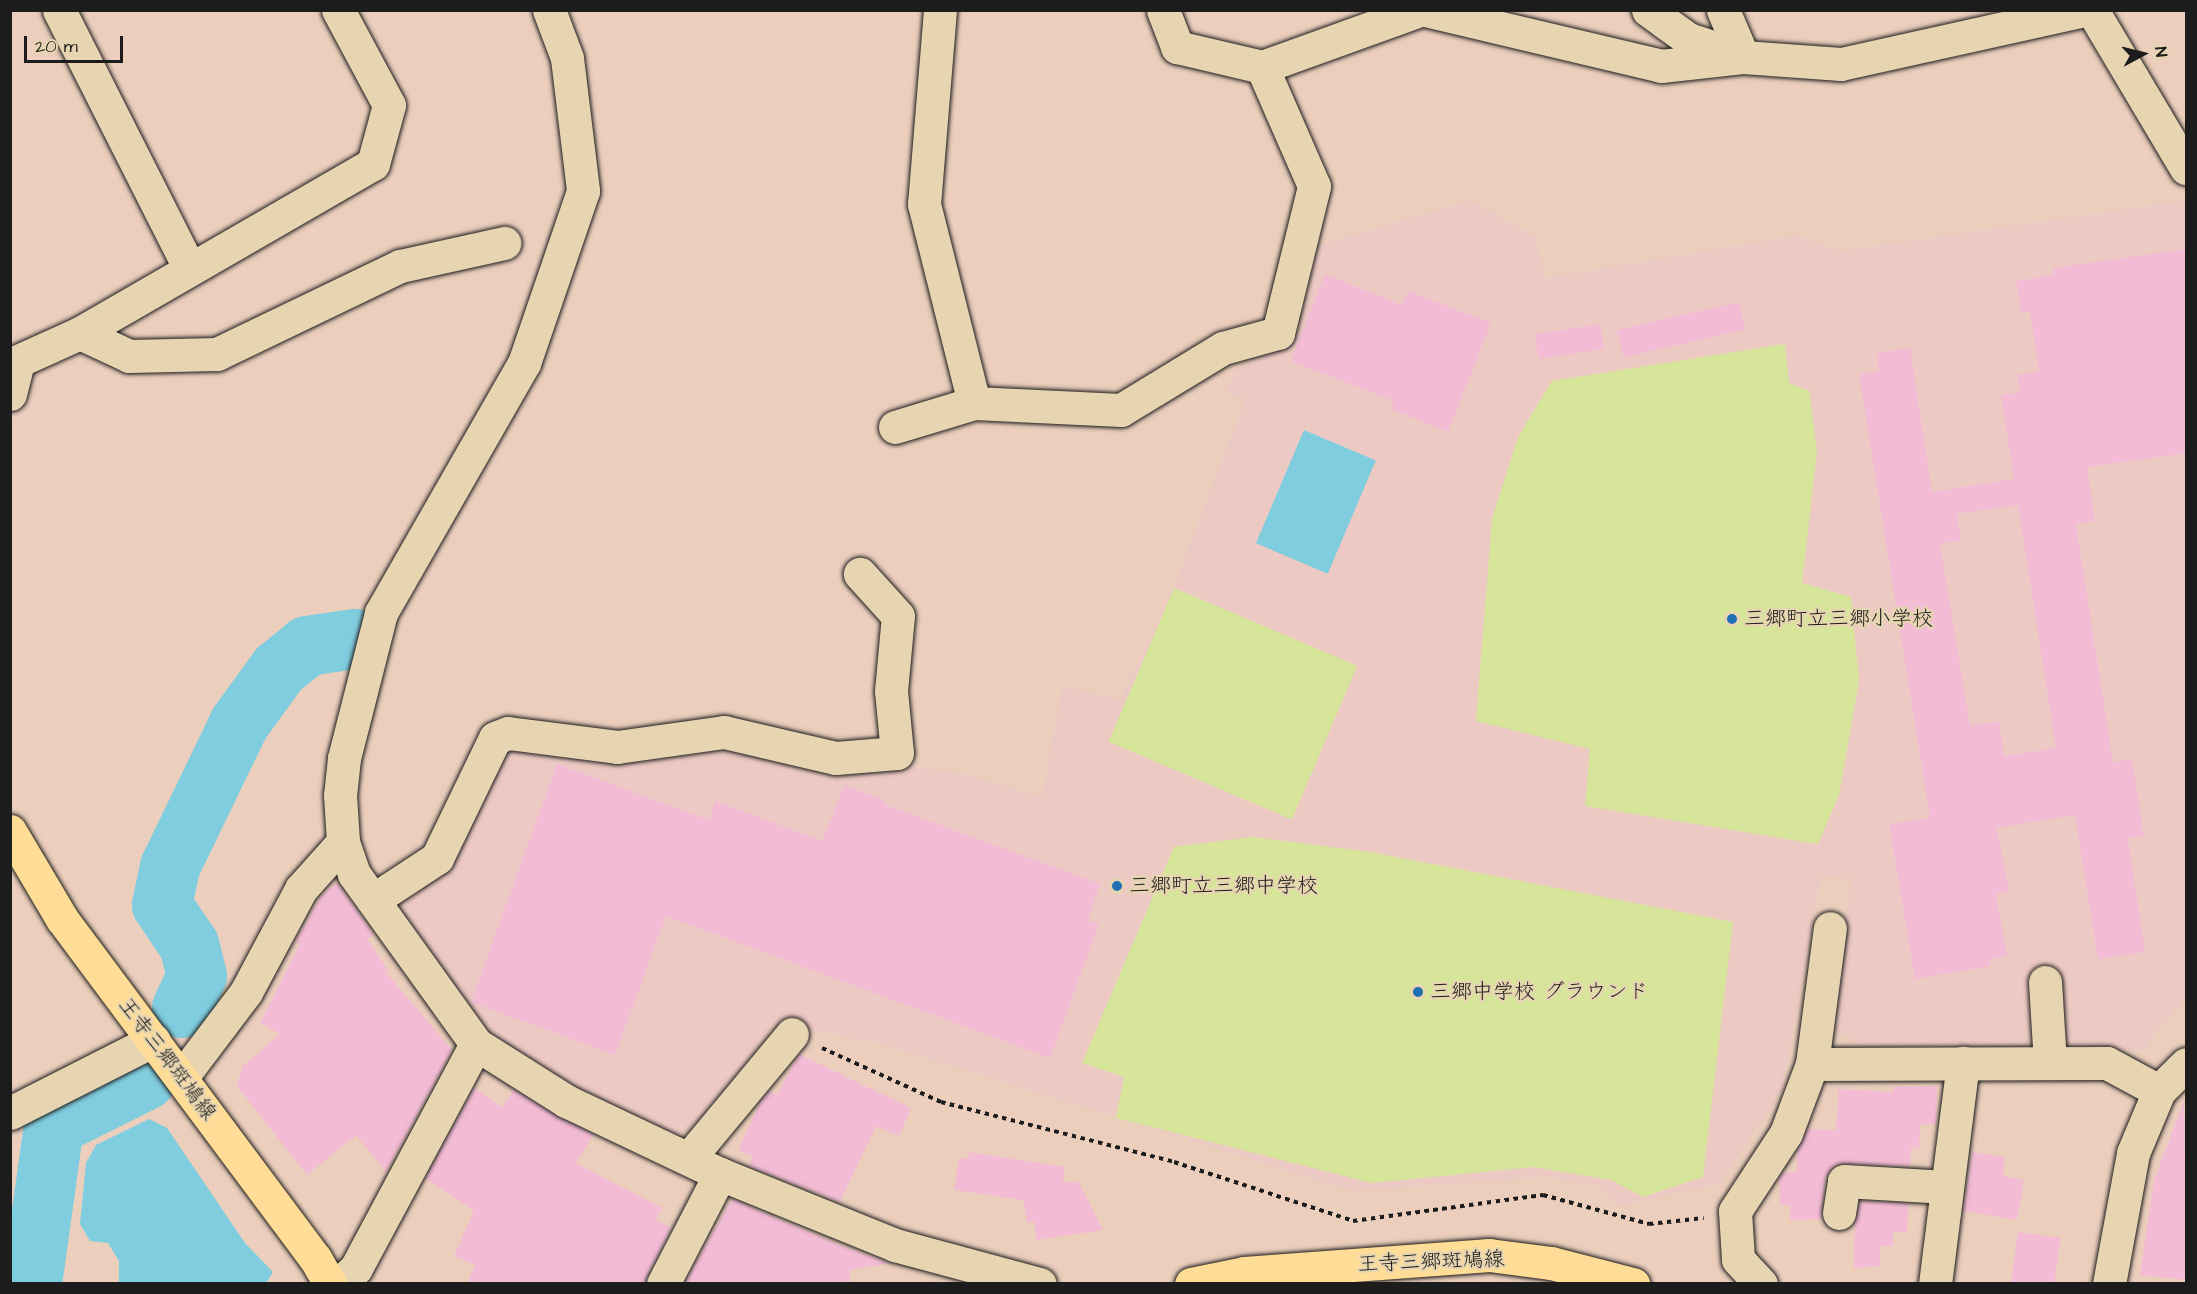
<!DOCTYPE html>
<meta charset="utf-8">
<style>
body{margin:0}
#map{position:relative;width:2197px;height:1294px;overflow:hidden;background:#ebcebc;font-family:"Architects Daughter","Klee One",sans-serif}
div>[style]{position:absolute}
.built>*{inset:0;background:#edc9c3}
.green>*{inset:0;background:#d6e599;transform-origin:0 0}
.water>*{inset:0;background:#80cddf;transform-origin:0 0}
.river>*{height:60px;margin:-30px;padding:0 30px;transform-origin:30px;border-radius:30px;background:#80cddf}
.building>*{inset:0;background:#f3bcd4;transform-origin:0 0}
.path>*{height:4px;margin-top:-2px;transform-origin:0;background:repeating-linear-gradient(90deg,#1c1c1c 0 4.5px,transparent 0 9px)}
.roads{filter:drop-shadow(0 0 2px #1c1c1c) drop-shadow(0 0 2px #1c1c1c)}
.minor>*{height:33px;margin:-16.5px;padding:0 16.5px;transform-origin:16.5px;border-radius:16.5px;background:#e7d5b2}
.major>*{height:33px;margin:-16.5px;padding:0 16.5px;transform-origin:16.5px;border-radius:16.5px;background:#ffdd96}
.dots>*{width:16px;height:16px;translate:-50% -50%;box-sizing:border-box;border:3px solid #e7d5b2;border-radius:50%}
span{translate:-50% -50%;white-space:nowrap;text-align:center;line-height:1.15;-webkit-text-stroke:4.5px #e7d5b2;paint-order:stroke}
.poi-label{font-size:21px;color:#1c1c1c}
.left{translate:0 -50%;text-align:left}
.street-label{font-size:21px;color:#1c1c1c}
.frame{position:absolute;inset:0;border:12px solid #1c1c1c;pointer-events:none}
.north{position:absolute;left:2113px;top:24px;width:60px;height:60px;-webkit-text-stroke:4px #e7d5b2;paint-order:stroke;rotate:83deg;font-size:16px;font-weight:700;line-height:24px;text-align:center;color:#1c1c1c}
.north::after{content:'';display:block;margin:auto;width:21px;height:27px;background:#1c1c1c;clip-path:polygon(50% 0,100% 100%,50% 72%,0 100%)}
.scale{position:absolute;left:24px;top:36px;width:99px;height:27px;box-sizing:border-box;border:3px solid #1c1c1c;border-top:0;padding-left:8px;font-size:18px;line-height:21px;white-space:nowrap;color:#1c1c1c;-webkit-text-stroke:4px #e7d5b2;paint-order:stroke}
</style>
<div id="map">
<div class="built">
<i style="clip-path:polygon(1470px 200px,1535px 236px,1546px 278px,1798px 235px,1839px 251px,2186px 200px,2186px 997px,2143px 1050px,1858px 1046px,1832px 1025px,1851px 879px,1821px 877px,1782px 1090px,1720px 1184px,1620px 1206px,1601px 1186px,1549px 1177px,1352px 1191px,881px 1044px,774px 1023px,725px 1105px,665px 1142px,465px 1022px,400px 917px,400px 895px,495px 755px,517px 744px,729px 743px,847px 777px,904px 765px,966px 774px,1042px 797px,1062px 686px,1121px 699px,1177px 578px,1245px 399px,1224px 391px,1235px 371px,1284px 344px,1315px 246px)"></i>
</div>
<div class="green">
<i style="clip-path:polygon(1785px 344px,1789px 383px,1809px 391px,1817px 451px,1802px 583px,1851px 597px,1859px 681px,1839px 795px,1818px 844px,1585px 806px,1590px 749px,1476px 721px,1492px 519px,1518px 437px,1552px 381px)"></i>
<i style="left:1174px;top:588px;width:199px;height:167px;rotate:23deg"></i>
<i style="clip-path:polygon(1253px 837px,1370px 852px,1733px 922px,1703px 1177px,1643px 1197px,1611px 1180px,1533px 1167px,1372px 1183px,1116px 1118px,1124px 1077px,1082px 1063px,1174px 847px)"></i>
</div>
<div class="water">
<i style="left:1304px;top:430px;width:78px;height:123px;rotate:23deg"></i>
<i style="clip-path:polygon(149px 1119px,167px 1128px,245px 1243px,273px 1272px,266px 1283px,119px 1283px,119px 1261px,108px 1243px,90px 1241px,80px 1224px,86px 1163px,96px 1145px)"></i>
</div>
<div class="river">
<i style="left:182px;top:1008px;width:35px;rotate:-65deg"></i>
<i style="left:197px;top:976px;width:32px;rotate:-104deg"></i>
<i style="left:189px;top:945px;width:48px;rotate:-124deg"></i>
<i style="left:162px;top:905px;width:39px;rotate:-78deg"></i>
<i style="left:170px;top:867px;width:159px;rotate:-64.2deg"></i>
<i style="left:239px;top:724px;width:68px;rotate:-54deg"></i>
<i style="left:279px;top:669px;width:36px;rotate:-39deg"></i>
<i style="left:307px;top:646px;width:49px;rotate:-8.3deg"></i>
<i style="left:32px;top:1284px;width:160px;rotate:-82.1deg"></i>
<i style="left:54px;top:1126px;width:103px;rotate:-26.6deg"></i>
</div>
<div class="building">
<i style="clip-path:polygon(evenodd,2187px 249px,2187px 453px,2087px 467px,2095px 521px,2076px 524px,2113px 762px,2132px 759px,2144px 836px,2128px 838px,2145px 952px,2098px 959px,2075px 815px,1997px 828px,2009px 892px,1996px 894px,2007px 956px,1989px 959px,1991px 966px,1915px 979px,1889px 824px,1930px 818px,1859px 374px,1879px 371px,1877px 353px,1910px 348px,1932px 492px,2014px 479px,2001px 395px,2020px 392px,2017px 375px,2039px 371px,2030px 312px,2021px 313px,2016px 281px,2054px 275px,2053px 268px,2187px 249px,2018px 505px,2056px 748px,2004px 756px,1999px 721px,1970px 726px,1940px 544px,1961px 541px,1957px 514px,2018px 505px)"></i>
<i style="clip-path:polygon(1325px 274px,1402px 305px,1408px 291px,1491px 323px,1448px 432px,1391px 409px,1394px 401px,1291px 361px)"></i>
<i style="left:1739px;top:302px;width:28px;height:125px;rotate:77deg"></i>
<i style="left:1600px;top:324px;width:25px;height:66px;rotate:81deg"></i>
<i style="clip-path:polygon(557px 764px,709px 820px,715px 801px,822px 841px,845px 785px,884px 800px,883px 804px,1100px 884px,1088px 920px,1099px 924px,1050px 1058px,666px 916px,615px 1055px,471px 1002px)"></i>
<i style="clip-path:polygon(337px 883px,374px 934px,367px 939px,390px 973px,384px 970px,452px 1050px,386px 1172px,356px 1135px,307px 1175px,236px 1085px,244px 1065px,280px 1034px,260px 1023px,300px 944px,295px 942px,322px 895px)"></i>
<i style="clip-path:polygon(799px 1054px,911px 1108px,899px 1136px,876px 1126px,840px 1202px,749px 1166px,753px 1157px,738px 1150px,761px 1101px,769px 1091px,777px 1095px)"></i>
<i style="clip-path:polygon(1937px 1086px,1936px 1124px,1920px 1125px,1919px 1148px,1911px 1148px,1910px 1166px,1837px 1164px,1825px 1178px,1821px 1219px,1790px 1220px,1790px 1205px,1780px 1205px,1779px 1178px,1783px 1172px,1797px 1172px,1797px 1150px,1807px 1129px,1836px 1130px,1839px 1089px,1894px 1092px,1894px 1087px)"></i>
<i style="clip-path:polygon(474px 1088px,502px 1107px,514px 1090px,593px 1135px,576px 1163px,662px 1208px,656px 1220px,671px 1228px,644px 1284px,467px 1284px,475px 1265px,454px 1256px,474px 1211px,425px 1178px)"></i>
<i style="clip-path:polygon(2184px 1101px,2187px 1280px,2140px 1275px,2154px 1180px)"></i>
<i style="clip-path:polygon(969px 1152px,1065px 1167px,1063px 1183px,1078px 1181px,1103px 1230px,1037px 1240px,1034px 1221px,1027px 1223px,1023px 1200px,954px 1190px,959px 1158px,968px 1159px)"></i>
<i style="clip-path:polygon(1972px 1152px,2005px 1157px,2003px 1176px,2024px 1180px,2017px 1220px,1963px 1211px)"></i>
<i style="clip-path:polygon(732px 1199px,846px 1248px,891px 1263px,850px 1270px,850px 1284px,684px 1284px)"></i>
<i style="clip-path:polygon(1860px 1201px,1908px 1203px,1907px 1232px,1893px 1232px,1893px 1246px,1880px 1246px,1880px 1266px,1854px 1268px,1855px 1222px)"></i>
<i style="left:2018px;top:1232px;width:43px;height:53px;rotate:8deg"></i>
</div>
<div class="path">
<i style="left:822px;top:1048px;width:131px;rotate:24.4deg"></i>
<i style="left:941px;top:1102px;width:241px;rotate:14.4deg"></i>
<i style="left:1174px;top:1162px;width:188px;rotate:18.2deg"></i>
<i style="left:1353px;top:1221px;width:192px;rotate:-7.8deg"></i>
<i style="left:1543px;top:1195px;width:110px;rotate:15.3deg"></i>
<i style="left:1649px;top:1224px;width:55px;rotate:-6.2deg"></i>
</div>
<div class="roads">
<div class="minor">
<i style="left:59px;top:10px;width:290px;rotate:63.2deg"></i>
<i style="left:549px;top:10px;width:51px;rotate:69.4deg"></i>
<i style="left:567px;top:58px;width:134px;rotate:83.1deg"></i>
<i style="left:583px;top:191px;width:182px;rotate:108.9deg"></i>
<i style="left:524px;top:363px;width:288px;rotate:119.8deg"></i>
<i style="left:381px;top:613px;width:150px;rotate:104.3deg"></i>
<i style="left:344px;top:758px;width:37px;rotate:96deg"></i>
<i style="left:340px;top:795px;width:47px;rotate:86.3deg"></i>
<i style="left:343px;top:842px;width:34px;rotate:71deg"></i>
<i style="left:354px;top:874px;width:209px;rotate:54.3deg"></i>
<i style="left:476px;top:1044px;width:107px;rotate:32.3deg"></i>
<i style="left:566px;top:1101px;width:170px;rotate:25.4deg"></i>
<i style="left:720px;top:1174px;width:189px;rotate:22.1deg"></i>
<i style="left:895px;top:1245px;width:150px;rotate:15.1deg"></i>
<i style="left:940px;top:10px;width:195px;rotate:94.7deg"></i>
<i style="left:924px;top:204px;width:205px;rotate:75.9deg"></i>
<i style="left:1163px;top:10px;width:40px;rotate:69deg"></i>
<i style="left:1177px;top:47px;width:87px;rotate:13.2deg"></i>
<i style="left:1262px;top:67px;width:168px;rotate:-19.8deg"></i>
<i style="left:1425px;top:10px;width:243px;rotate:13.3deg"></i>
<i style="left:1661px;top:66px;width:82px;rotate:-6.3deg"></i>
<i style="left:1743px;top:57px;width:51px;rotate:-113.1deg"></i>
<i style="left:1648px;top:10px;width:49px;rotate:35.9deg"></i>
<i style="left:1688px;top:39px;width:58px;rotate:18.1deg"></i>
<i style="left:1743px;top:57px;width:98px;rotate:4.1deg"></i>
<i style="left:1841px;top:64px;width:249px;rotate:-12.5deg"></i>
<i style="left:2092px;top:10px;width:184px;rotate:59.3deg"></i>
<i style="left:80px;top:333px;width:54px;rotate:25.1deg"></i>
<i style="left:129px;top:356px;width:88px;rotate:-1.3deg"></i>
<i style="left:217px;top:354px;width:203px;rotate:-25.7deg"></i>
<i style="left:400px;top:266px;width:107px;rotate:-12.5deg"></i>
<i style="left:10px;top:394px;width:34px;rotate:-76deg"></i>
<i style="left:18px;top:361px;width:68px;rotate:-24.3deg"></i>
<i style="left:80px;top:333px;width:338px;rotate:-30deg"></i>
<i style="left:373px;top:164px;width:61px;rotate:-74.8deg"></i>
<i style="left:389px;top:105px;width:108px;rotate:-118.2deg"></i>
<i style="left:895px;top:427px;width:83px;rotate:-16.9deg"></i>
<i style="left:974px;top:403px;width:147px;rotate:2.7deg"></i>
<i style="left:1121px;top:410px;width:119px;rotate:-31.3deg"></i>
<i style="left:1223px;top:348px;width:57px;rotate:-15.3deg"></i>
<i style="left:1278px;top:333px;width:151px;rotate:-76.2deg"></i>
<i style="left:1314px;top:186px;width:130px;rotate:-113.6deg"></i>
<i style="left:373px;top:900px;width:77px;rotate:-33.3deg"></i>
<i style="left:437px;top:858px;width:133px;rotate:-64.2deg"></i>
<i style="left:495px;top:738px;width:14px;rotate:-21deg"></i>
<i style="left:508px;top:733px;width:110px;rotate:7.3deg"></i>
<i style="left:617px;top:747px;width:108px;rotate:-8deg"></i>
<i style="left:724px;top:732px;width:115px;rotate:13.1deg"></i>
<i style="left:836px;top:758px;width:61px;rotate:-4.7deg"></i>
<i style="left:897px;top:753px;width:62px;rotate:-95.5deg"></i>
<i style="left:891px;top:691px;width:75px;rotate:-84.7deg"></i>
<i style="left:898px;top:616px;width:57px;rotate:-132.1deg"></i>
<i style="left:2045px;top:982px;width:81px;rotate:86.5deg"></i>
<i style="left:1812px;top:1064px;width:295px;rotate:-0.2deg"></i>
<i style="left:2107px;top:1063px;width:59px;rotate:28.3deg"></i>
<i style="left:181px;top:1078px;width:108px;rotate:-52.9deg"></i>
<i style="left:246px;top:992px;width:117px;rotate:-61.9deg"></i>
<i style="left:301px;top:889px;width:63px;rotate:-48.2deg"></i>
<i style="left:10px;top:1113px;width:161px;rotate:-26.9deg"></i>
<i style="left:689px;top:1158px;width:161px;rotate:-50.3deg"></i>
<i style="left:1839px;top:1213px;width:32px;rotate:-81deg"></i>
<i style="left:1844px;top:1181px;width:103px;rotate:3.3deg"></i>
<i style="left:339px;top:1284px;width:23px;rotate:-43deg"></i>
<i style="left:356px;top:1268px;width:254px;rotate:-61.8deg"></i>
<i style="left:663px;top:1284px;width:124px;rotate:-62.6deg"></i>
<i style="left:1761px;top:1284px;width:34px;rotate:-133deg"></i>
<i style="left:1738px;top:1259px;width:48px;rotate:-93.6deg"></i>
<i style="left:1735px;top:1211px;width:93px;rotate:-56.8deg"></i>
<i style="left:1786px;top:1133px;width:74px;rotate:-69.4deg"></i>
<i style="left:1812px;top:1064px;width:137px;rotate:-82.5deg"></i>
<i style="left:1935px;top:1284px;width:223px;rotate:-82.8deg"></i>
<i style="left:2109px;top:1284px;width:133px;rotate:-79.6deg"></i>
<i style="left:2133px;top:1153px;width:67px;rotate:-67.2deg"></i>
<i style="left:2159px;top:1091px;width:38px;rotate:-45deg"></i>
</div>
<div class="major">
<i style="left:10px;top:831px;width:102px;rotate:59.4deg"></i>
<i style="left:62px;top:919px;width:423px;rotate:53.3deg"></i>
<i style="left:315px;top:1258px;width:30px;rotate:60deg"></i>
<i style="left:1191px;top:1284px;width:54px;rotate:-11.7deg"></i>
<i style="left:1244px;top:1273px;width:246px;rotate:-4.2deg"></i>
<i style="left:1489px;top:1255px;width:63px;rotate:7.4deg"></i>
<i style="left:1551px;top:1263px;width:85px;rotate:14.4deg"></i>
</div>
</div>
<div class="dots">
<i style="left:1732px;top:619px;background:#1f6fb2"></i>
<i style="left:1117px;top:886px;background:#1f6fb2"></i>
<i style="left:1418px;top:992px;background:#1f6fb2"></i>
</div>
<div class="poi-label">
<span class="left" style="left:1744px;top:619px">三郷町立三郷小学校</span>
<span class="left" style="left:1129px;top:886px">三郷町立三郷中学校</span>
<span class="left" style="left:1430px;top:992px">三郷中学校 グラウンド</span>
</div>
<div class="street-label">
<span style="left:167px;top:1059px;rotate:53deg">王寺三郷斑鳩線</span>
<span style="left:1431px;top:1262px;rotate:-2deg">王寺三郷斑鳩線</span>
</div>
<div class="frame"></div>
<div class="north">N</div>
<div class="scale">20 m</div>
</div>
